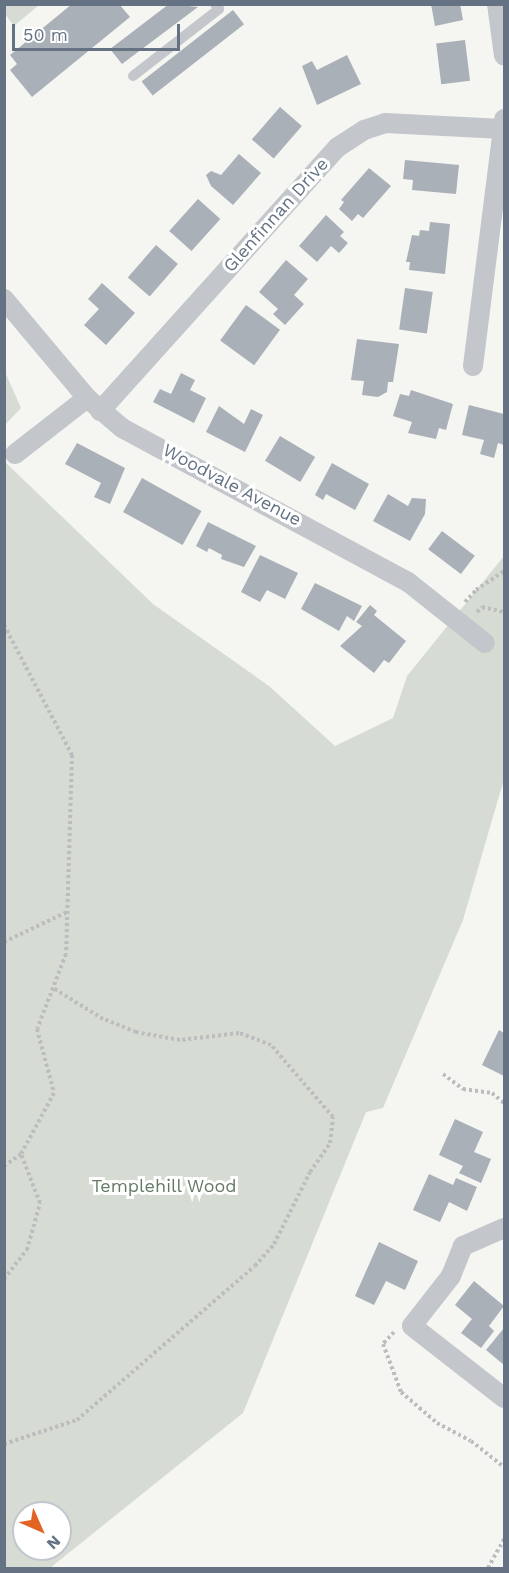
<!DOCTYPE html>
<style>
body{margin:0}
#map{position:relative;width:509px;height:1573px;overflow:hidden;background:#f5f5f2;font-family:"Work Sans",sans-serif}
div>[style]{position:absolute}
.green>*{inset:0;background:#d6dcd3}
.building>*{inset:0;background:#aab0b7;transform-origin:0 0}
.path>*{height:4px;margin-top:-2px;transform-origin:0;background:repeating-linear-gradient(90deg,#bbbdbf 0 3px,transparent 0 6px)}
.service>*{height:10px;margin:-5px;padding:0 5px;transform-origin:5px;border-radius:5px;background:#c3c6ca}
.minor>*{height:20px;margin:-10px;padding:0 10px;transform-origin:10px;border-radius:10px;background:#c3c6ca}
span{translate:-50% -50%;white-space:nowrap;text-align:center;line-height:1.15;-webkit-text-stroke:6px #fff;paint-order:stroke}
.street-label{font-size:18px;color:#647283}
.park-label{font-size:18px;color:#657a63}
.frame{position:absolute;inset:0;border:6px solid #647283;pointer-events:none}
.north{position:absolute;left:12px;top:1501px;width:60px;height:60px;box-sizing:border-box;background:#fff;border:2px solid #c1c7cd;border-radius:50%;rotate:135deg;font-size:16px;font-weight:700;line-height:24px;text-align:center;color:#647283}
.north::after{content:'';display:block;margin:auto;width:21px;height:27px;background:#e26425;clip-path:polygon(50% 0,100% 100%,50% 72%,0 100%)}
.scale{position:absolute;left:12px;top:24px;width:168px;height:27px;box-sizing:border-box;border:3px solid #647283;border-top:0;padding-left:8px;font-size:18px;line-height:21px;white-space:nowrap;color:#647283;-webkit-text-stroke:4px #fff;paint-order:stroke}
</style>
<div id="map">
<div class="green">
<i style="clip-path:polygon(4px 5px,5px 4px,39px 5px,14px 26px,5px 14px)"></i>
<i style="clip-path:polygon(5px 372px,21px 408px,5px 425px,4px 425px)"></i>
<i style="clip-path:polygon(evenodd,4px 461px,153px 604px,269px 686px,335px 746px,393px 718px,407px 676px,504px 556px,504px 779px,463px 920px,383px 1108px,366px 1112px,243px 1413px,50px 1568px,4px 1568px,4px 461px,24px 1513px,60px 1513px,60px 1549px,24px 1549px,24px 1513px)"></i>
</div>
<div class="building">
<i style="clip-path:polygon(72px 4px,119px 4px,130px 17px,32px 97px,10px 70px,17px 64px,10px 55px)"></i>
<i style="clip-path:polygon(169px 4px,198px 7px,122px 64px,110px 49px)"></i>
<i style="clip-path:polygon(431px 4px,460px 4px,463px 20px,435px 26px)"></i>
<i style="left:233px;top:10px;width:18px;height:116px;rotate:52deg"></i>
<i style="left:465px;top:40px;width:41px;height:29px;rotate:83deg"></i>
<i style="clip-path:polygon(347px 55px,361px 84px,317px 105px,302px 66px,312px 61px,317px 70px)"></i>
<i style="left:280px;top:107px;width:29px;height:43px;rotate:41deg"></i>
<i style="clip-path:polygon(239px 154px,261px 173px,233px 205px,211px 186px,206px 175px,211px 171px,221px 175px)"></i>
<i style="clip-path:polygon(405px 160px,459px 165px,456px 194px,412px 190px,413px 180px,403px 179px)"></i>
<i style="clip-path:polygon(369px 168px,391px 186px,363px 218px,358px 214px,352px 221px,339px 209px,344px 202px,341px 200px)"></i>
<i style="left:198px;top:199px;width:30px;height:43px;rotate:42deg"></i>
<i style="clip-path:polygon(326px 215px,344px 232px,340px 236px,348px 243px,339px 253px,331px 246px,317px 262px,299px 246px)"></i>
<i style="clip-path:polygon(430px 222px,450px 224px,445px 274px,409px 270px,410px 262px,406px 262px,412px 235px,419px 236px,420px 230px,429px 231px)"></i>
<i style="left:156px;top:245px;width:29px;height:43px;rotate:41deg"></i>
<i style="clip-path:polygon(286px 260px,308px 279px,294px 295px,304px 304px,285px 325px,273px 314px,278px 309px,259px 292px)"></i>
<i style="clip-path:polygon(102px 283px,135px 313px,106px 345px,84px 325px,99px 309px,88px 299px)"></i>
<i style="left:405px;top:288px;width:28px;height:42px;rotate:8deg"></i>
<i style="left:246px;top:305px;width:42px;height:44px;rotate:36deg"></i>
<i style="clip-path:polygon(357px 339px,399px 344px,393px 382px,388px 382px,387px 392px,378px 397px,362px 395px,364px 381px,351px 380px)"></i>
<i style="clip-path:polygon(181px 373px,195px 380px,190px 390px,206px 398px,194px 423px,153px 402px,160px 389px,171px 394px)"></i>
<i style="clip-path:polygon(411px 390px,453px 404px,446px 430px,439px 428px,436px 439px,408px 433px,412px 422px,393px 416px,400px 394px,409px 396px)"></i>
<i style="clip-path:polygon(469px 405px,504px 414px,504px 445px,498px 443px,494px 458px,480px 454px,484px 440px,462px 435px)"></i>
<i style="clip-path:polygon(219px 406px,244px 424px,251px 409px,263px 415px,245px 452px,206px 432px)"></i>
<i style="left:280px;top:436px;width:41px;height:29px;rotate:31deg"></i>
<i style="clip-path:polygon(77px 443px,125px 468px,110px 504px,94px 497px,101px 483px,65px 464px)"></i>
<i style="clip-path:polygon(332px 463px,369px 484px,355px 510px,326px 494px,323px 500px,315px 495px)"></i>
<i style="left:142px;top:478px;width:68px;height:39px;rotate:29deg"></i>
<i style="clip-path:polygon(388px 494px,408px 506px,412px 498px,426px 499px,425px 514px,410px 541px,373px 521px)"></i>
<i style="clip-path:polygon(208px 522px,256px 546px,244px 567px,221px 559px,222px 555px,209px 548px,207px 552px,196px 546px)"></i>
<i style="left:442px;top:531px;width:41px;height:23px;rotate:37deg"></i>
<i style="clip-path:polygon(260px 555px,298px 573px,285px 599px,267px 590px,260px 602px,241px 592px)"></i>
<i style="clip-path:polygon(315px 583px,362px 606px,354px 621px,347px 616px,339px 631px,301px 609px)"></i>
<i style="clip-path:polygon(370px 605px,377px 611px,374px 615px,406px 641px,389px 663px,384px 660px,374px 673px,340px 646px,362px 626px,356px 622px)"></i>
<i style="clip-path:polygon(499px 1030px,504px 1033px,504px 1076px,482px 1065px)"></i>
<i style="clip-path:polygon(455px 1119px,483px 1132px,474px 1152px,491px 1159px,481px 1183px,459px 1173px,463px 1166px,439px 1155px)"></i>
<i style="clip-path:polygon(429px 1174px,453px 1185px,456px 1178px,477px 1187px,467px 1211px,449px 1202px,440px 1222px,413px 1210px)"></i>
<i style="clip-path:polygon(379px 1242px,418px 1261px,405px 1290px,386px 1281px,374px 1305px,355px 1296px)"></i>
<i style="clip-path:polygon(474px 1281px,504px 1306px,489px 1326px,494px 1331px,481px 1348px,461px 1333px,472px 1319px,455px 1305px)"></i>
<i style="clip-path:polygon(504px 1328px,504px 1365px,486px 1350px)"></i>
</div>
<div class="path">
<i style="left:465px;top:602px;width:16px;rotate:-47deg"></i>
<i style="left:476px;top:590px;width:34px;rotate:-34deg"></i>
<i style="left:477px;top:612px;width:7px;rotate:-45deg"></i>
<i style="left:482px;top:607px;width:23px;rotate:13deg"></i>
<i style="left:4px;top:625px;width:147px;rotate:62.4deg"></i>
<i style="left:72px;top:755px;width:199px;rotate:91.7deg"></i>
<i style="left:66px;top:954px;width:80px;rotate:111.1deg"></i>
<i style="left:37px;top:1029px;width:66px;rotate:75.1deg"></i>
<i style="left:54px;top:1093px;width:69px;rotate:118.4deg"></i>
<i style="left:21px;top:1154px;width:21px;rotate:145deg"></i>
<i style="left:4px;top:942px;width:70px;rotate:-25.5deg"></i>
<i style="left:443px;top:1074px;width:25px;rotate:37deg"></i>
<i style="left:463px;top:1089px;width:29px;rotate:8deg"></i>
<i style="left:492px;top:1093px;width:16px;rotate:40deg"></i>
<i style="left:4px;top:1279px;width:37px;rotate:-52deg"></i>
<i style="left:27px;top:1250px;width:49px;rotate:-74.5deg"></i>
<i style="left:40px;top:1203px;width:53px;rotate:-111.2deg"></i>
<i style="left:394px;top:1332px;width:16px;rotate:133deg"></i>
<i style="left:383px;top:1344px;width:51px;rotate:69.4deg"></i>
<i style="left:401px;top:1392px;width:48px;rotate:40.7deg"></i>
<i style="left:437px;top:1423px;width:38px;rotate:28deg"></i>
<i style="left:471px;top:1441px;width:42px;rotate:38.2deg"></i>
<i style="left:4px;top:1444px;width:77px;rotate:-18.2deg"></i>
<i style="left:77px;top:1420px;width:235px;rotate:-40.9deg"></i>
<i style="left:255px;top:1266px;width:29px;rotate:-49deg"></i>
<i style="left:274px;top:1244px;width:80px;rotate:-63.4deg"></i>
<i style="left:310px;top:1172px;width:35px;rotate:-55deg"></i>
<i style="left:330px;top:1143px;width:26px;rotate:-83deg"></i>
<i style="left:333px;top:1117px;width:95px;rotate:-130.7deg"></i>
<i style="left:271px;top:1045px;width:34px;rotate:-159deg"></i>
<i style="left:239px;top:1033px;width:59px;rotate:173.2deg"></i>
<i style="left:180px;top:1040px;width:45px;rotate:-169.7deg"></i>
<i style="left:136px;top:1032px;width:35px;rotate:-158deg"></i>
<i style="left:103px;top:1019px;width:59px;rotate:-148.2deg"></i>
<i style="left:488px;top:1568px;width:33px;rotate:-61deg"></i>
</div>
<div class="service">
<i style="left:133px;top:76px;width:109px;rotate:-37.9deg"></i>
<i style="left:219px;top:9px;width:6px;rotate:-129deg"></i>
</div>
<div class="minor">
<i style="left:497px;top:4px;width:52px;rotate:82.3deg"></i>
<i style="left:4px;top:299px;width:129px;rotate:50deg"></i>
<i style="left:87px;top:398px;width:46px;rotate:40.6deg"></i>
<i style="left:122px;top:428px;width:325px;rotate:28.3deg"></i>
<i style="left:408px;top:582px;width:98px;rotate:38.4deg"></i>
<i style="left:473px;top:366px;width:249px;rotate:-82.8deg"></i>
<i style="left:100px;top:411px;width:355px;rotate:-48deg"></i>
<i style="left:338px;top:147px;width:31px;rotate:-33deg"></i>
<i style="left:364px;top:130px;width:22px;rotate:-18deg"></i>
<i style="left:385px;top:123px;width:118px;rotate:2.9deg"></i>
<i style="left:15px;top:454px;width:91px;rotate:-37.9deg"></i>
<i style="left:504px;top:1228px;width:45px;rotate:156.3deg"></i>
<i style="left:463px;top:1246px;width:32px;rotate:112deg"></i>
<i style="left:451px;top:1276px;width:63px;rotate:128deg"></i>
<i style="left:412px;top:1326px;width:117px;rotate:38deg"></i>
</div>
<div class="street-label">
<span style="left:276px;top:215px;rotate:-48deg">Glenfinnan Drive</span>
<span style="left:232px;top:485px;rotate:28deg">Woodvale Avenue</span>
</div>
<div class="park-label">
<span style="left:164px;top:1186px">Templehill Wood</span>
</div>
<div class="frame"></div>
<div class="north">N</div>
<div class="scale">50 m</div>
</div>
